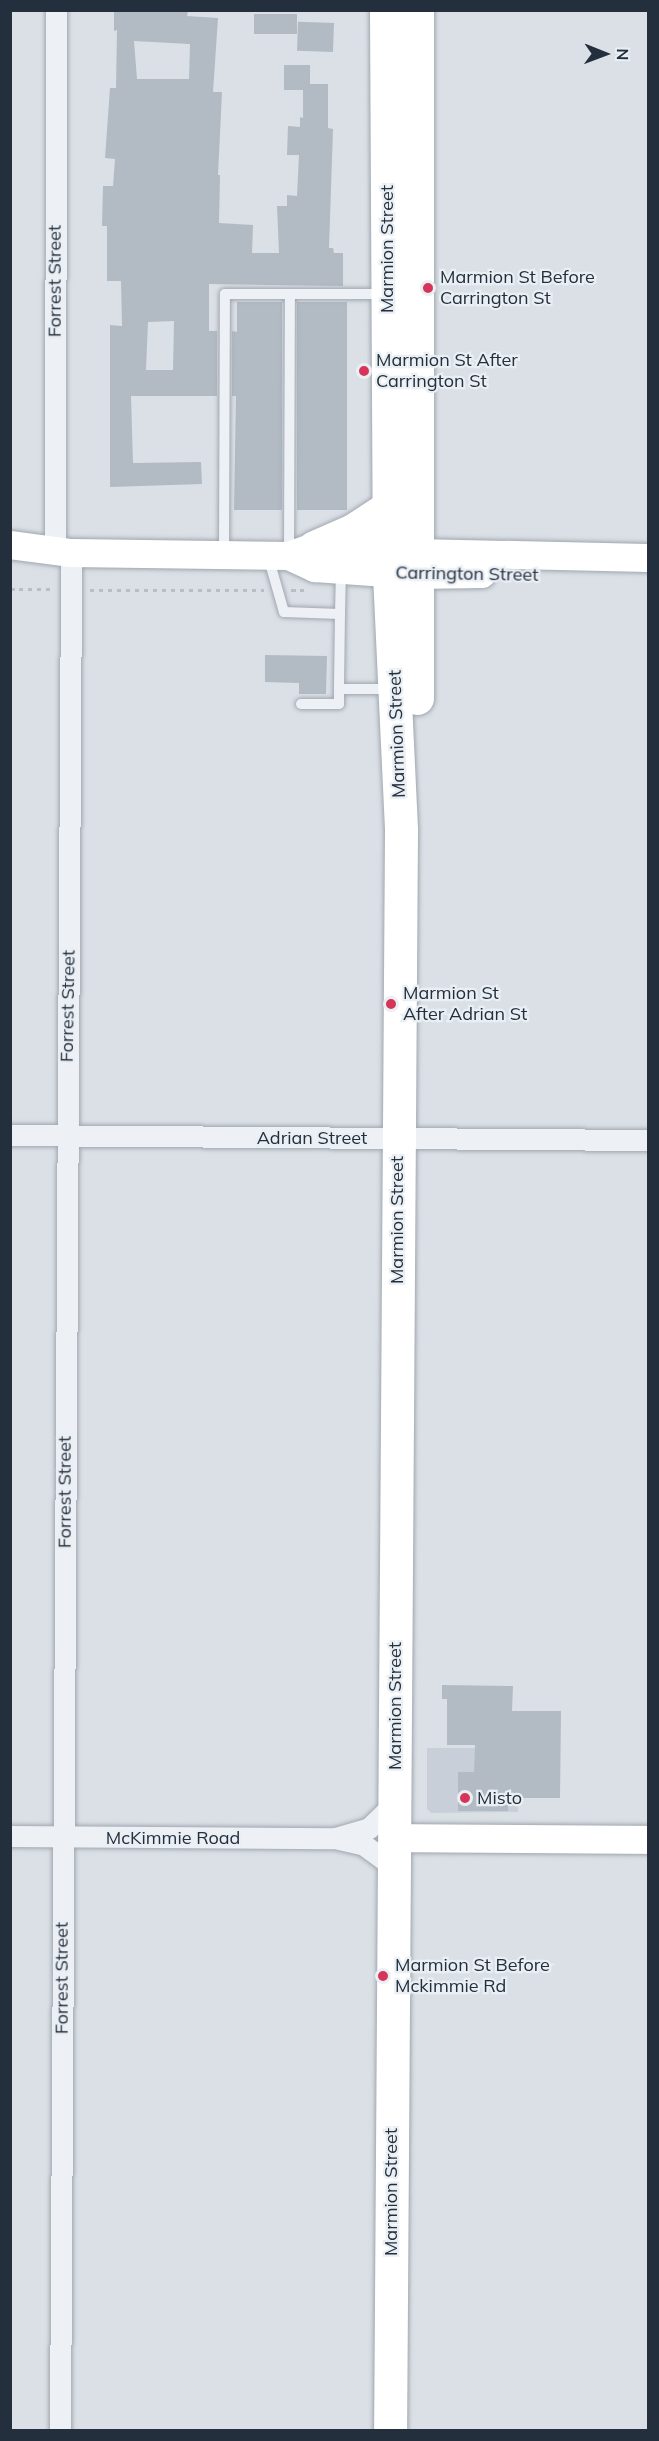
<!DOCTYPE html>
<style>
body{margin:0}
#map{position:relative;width:659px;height:2441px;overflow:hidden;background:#dbe0e6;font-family:Mulish,sans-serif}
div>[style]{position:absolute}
.built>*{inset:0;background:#c8cfd8}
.building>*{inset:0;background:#b2bac3;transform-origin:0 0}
.path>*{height:3px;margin-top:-1.5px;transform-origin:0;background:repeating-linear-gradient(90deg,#b9bec5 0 4.5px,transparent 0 9px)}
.roads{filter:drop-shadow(0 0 2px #a0a7b0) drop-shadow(0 0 2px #a0a7b0)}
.lane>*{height:10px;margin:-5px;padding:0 5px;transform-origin:5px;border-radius:5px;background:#edf0f5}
.street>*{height:21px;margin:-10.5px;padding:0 10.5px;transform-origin:10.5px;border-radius:10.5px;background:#edf0f5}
.secondary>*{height:28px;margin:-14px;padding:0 14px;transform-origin:14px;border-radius:14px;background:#fff}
.primary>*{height:33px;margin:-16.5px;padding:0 16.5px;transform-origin:16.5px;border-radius:16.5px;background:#fff}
.dots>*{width:16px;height:16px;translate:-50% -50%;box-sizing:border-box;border:3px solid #eaeff4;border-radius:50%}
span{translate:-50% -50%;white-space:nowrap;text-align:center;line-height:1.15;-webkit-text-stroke:4.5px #eaeff4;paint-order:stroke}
.street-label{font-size:18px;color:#242f3d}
.poi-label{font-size:18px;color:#242f3d}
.left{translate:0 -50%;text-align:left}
.frame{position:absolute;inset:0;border:12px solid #242f3d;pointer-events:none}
.north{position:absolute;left:575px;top:24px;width:60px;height:60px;-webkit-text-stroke:4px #eaeff4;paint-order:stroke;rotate:91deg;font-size:16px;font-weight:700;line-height:24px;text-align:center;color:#242f3d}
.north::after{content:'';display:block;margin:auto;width:21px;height:27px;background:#242f3d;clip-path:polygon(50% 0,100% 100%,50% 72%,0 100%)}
</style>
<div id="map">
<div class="built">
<i style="clip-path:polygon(427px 1748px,518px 1748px,518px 1812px,431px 1813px,427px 1809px)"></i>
</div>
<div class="building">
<i style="clip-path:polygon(evenodd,188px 11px,187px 16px,218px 18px,213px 92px,222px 92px,218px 175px,220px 175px,219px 223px,253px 225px,252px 253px,279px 253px,277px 206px,287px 206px,287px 195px,297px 196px,299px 155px,287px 155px,288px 126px,300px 127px,300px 117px,303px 118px,303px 90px,284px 90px,284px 65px,310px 65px,310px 84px,328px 84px,328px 128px,333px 129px,329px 248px,333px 248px,334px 253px,343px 253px,343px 286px,209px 284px,209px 331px,217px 331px,217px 396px,131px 396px,133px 463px,201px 462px,202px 484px,110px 487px,110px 325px,122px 326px,121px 281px,107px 281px,107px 226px,102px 226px,103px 186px,113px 186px,115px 159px,105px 158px,110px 88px,116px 88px,117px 30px,114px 31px,114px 12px,188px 11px,134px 41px,190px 44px,189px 79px,137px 79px,134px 41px,188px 11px,174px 321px,173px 370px,146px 370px,148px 322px,174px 321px)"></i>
<i style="left:254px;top:14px;width:43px;height:20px"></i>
<i style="left:334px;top:23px;width:29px;height:36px;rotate:92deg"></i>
<i style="clip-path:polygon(237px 302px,282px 302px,282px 510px,234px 510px,236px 396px,232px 396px,232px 331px,237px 332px)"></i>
<i style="left:297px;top:302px;width:50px;height:208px"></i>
<i style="clip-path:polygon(265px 655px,327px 656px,326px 694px,299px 694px,299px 683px,265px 682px)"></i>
<i style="clip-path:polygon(442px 1685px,513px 1686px,512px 1711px,561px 1711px,560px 1798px,508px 1798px,508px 1811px,458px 1811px,458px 1772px,474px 1772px,475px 1745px,447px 1745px,447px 1699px,442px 1699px)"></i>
</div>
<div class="path">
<i style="left:10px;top:589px;width:44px"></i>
<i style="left:90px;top:590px;width:174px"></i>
<i style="left:291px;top:590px;width:15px"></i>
</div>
<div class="roads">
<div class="lane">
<i style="left:224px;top:554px;width:260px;rotate:-89.8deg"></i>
<i style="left:225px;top:294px;width:159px"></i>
<i style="left:289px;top:555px;width:261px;rotate:-89.8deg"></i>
<i style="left:268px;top:556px;width:58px;rotate:74.1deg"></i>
<i style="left:284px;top:612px;width:56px;rotate:2deg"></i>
<i style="left:340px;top:614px;width:75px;rotate:90.8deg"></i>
<i style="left:339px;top:689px;width:53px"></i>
<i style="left:340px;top:614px;width:43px;rotate:-88.7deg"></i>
<i style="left:301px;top:704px;width:38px"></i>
<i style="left:339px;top:704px;width:15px;rotate:-90deg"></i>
</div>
<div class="street">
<i style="left:55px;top:552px;width:542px;rotate:-89.89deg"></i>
<i style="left:10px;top:1135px;width:638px;rotate:0.45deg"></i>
<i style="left:10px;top:1836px;width:325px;rotate:0.4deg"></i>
<i style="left:335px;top:1838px;width:35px;rotate:-16deg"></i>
<i style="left:369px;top:1828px;width:35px;rotate:-44deg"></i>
<i style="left:339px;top:1839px;width:26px;rotate:13deg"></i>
<i style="left:364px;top:1845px;width:36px;rotate:36deg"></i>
<i style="left:60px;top:2430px;width:1877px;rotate:-89.66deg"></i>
</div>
<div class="secondary">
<i style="left:10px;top:545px;width:62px;rotate:7.5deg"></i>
<i style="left:71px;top:553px;width:218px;rotate:0.8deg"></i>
<i style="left:289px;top:556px;width:27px;rotate:-20deg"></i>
<i style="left:314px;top:547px;width:101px;rotate:3.4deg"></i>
<i style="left:415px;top:553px;width:233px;rotate:1.2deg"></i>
<i style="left:289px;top:556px;width:29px;rotate:25deg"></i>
<i style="left:315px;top:568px;width:100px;rotate:4deg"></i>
<i style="left:415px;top:575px;width:67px;rotate:-0.9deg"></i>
<i style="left:393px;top:1838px;width:255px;rotate:0.4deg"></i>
</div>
<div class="primary">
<i style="left:386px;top:10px;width:564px;rotate:89.7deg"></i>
<i style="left:389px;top:574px;width:257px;rotate:87.3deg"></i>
<i style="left:401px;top:831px;width:1599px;rotate:90.39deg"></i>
<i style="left:314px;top:547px;width:43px;rotate:-23.6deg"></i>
<i style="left:353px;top:530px;width:42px;rotate:-33.3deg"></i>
<i style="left:417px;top:698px;width:688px;rotate:-90deg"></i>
</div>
</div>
<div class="dots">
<i style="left:428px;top:288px;background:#d63559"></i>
<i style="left:364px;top:371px;background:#d63559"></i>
<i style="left:391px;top:1004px;background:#d63559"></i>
<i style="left:465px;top:1798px;background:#d63559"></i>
<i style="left:383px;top:1976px;background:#d63559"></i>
</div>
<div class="street-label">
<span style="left:387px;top:249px;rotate:-90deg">Marmion Street</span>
<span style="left:55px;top:281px;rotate:-90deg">Forrest Street</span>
<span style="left:467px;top:574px;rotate:1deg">Carrington Street</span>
<span style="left:397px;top:734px;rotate:-92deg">Marmion Street</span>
<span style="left:68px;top:1006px;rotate:-89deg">Forrest Street</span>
<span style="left:312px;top:1138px">Adrian Street</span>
<span style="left:397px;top:1220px;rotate:-90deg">Marmion Street</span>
<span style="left:65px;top:1492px;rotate:-90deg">Forrest Street</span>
<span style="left:395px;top:1706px;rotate:-90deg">Marmion Street</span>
<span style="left:173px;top:1838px">McKimmie Road</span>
<span style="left:62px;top:1978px;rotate:-90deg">Forrest Street</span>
<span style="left:391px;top:2192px;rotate:-90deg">Marmion Street</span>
</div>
<div class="poi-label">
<span class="left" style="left:440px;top:288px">Marmion St Before<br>Carrington St</span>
<span class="left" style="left:376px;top:371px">Marmion St After<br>Carrington St</span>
<span class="left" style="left:403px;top:1004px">Marmion St<br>After Adrian St</span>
<span class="left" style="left:477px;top:1798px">Misto</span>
<span class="left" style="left:395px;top:1976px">Marmion St Before<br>Mckimmie Rd</span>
</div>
<div class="frame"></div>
<div class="north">N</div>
</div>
